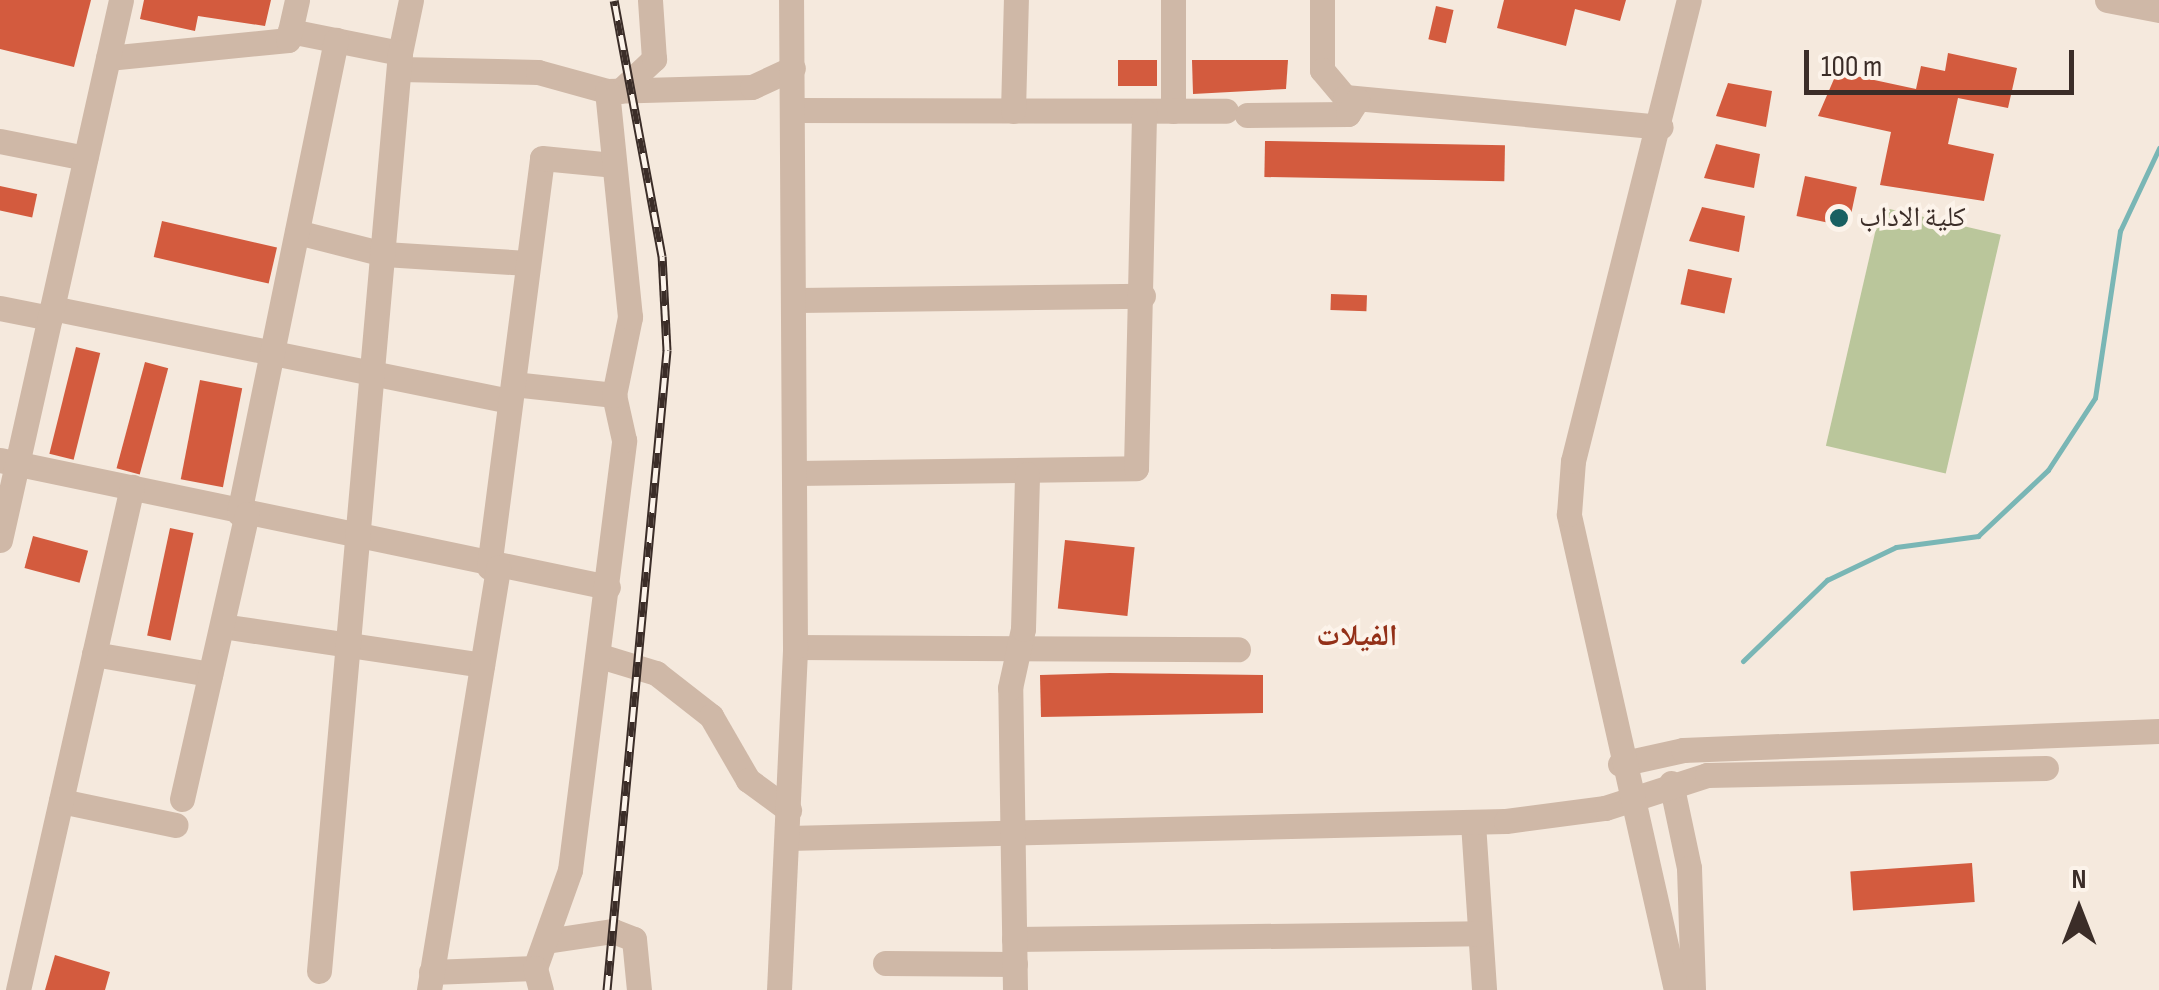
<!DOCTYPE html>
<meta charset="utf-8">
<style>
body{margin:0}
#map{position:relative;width:2159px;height:990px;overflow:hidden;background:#f5e9dd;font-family:"Sofia Sans Condensed","Noto Naskh Arabic",sans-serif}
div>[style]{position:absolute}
.green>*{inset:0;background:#bac69b;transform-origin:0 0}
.stream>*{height:5px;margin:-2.5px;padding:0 2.5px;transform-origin:2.5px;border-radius:2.5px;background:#79b6b5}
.building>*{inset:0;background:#d35b3e;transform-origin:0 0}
.minor>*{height:25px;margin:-12.5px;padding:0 12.5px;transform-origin:12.5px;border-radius:12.5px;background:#cfb8a7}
.rail>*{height:9px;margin-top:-4.5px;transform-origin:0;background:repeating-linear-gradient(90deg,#fcf3ea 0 15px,#3b2d28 0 30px);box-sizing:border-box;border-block:2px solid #3b2d28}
.dots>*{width:28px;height:28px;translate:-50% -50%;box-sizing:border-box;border:5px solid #fcf3ea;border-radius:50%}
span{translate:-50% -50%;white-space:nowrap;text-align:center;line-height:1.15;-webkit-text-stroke:8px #fcf3ea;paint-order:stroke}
.poi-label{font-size:28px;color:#3b2d28}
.left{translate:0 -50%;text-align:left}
.neighbourhood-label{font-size:30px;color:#933018;font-weight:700}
.north{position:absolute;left:2029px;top:860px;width:100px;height:100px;-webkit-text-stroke:8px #fcf3ea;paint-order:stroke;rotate:0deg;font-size:28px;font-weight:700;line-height:40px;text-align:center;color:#3b2d28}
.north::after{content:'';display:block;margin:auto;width:35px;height:45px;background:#3b2d28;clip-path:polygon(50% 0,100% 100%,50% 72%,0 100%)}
.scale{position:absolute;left:1804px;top:50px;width:270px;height:45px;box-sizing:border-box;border:5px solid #3b2d28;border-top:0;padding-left:12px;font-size:30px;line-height:35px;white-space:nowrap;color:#3b2d28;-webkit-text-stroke:8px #fcf3ea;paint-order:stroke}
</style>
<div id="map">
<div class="green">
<i style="left:1881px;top:207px;width:123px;height:245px;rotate:13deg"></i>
</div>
<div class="stream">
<i style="left:1743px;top:661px;width:117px;rotate:-44deg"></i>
<i style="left:1827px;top:580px;width:76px;rotate:-25.6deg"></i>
<i style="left:1896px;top:547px;width:83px;rotate:-7.6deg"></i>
<i style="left:1978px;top:536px;width:96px;rotate:-43.3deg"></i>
<i style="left:2048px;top:470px;width:86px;rotate:-56.9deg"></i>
<i style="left:2095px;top:398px;width:169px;rotate:-81.5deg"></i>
<i style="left:2120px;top:231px;width:92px;rotate:-64.8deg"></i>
</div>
<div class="building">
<i style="clip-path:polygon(0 0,91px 0,74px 67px,0 49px)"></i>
<i style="clip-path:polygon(144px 0,271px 0,265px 26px,198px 16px,195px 31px,140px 19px)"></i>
<i style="clip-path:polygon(1504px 0,1626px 0,1620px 21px,1575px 9px,1566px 46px,1497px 28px)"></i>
<i style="left:1436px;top:6px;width:18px;height:34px;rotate:13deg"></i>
<i style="clip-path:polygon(1948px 53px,2017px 68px,2008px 108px,1958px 98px,1948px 144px,1994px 154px,1984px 201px,1880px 185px,1891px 132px,1818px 116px,1837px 72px,1916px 89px,1921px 66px,1945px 71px)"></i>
<i style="left:1118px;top:60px;width:39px;height:26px"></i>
<i style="clip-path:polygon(1192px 60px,1288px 60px,1286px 89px,1193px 94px)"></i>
<i style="clip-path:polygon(1728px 83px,1772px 91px,1766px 127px,1716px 116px)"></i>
<i style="left:1265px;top:141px;width:240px;height:36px;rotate:1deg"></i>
<i style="clip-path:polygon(1716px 144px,1760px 154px,1754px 188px,1704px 178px)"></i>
<i style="left:1805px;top:176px;width:53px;height:41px;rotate:12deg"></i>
<i style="left:0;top:186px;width:38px;height:24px;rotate:12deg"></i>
<i style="clip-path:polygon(1702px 207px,1745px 216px,1739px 252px,1689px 241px)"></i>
<i style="left:162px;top:221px;width:118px;height:37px;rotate:13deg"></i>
<i style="left:1688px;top:269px;width:45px;height:36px;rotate:12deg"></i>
<i style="left:1331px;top:294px;width:36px;height:16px;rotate:2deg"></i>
<i style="left:76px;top:347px;width:25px;height:110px;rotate:14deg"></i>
<i style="left:145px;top:362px;width:24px;height:110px;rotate:15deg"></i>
<i style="left:200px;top:380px;width:43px;height:101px;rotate:11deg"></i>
<i style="left:170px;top:528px;width:24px;height:110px;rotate:12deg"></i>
<i style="left:33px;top:536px;width:57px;height:33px;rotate:15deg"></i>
<i style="left:1065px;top:540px;width:70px;height:69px;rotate:6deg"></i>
<i style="clip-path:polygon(1110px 673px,1263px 675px,1263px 713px,1041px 717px,1040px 675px)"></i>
<i style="left:1972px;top:863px;width:39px;height:122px;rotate:86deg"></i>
<i style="clip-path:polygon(55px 955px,110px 972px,105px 990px,45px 990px)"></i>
</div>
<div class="minor">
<i style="left:1173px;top:0;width:111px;rotate:90deg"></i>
<i style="left:1322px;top:0;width:70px;rotate:90deg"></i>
<i style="left:1322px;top:70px;width:35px;rotate:50deg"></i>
<i style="left:1345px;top:97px;width:317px;rotate:5.4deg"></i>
<i style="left:2107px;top:0;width:53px;rotate:10.9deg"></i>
<i style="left:290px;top:31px;width:112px;rotate:11.3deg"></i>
<i style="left:400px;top:53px;width:54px;rotate:-78.3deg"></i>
<i style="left:108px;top:58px;width:181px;rotate:-5.7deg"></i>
<i style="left:288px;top:40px;width:41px;rotate:-77.3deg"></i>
<i style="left:399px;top:69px;width:139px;rotate:1.2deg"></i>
<i style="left:538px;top:72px;width:72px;rotate:15.4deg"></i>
<i style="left:607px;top:91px;width:145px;rotate:-1.6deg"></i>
<i style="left:752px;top:87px;width:45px;rotate:-24.9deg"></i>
<i style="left:620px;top:91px;width:47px;rotate:-43.3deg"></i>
<i style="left:654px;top:59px;width:59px;rotate:-93.9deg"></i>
<i style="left:794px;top:110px;width:432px;rotate:0.1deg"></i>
<i style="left:1013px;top:111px;width:111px;rotate:-88.5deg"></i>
<i style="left:1247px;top:115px;width:101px;rotate:-0.6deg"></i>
<i style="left:1348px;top:114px;width:17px;rotate:-57deg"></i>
<i style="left:0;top:141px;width:87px;rotate:11.3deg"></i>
<i style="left:297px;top:232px;width:90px;rotate:14.2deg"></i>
<i style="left:384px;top:254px;width:144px;rotate:3.6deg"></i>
<i style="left:798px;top:300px;width:345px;rotate:-0.7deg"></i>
<i style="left:0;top:308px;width:51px;rotate:11.3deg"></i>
<i style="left:52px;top:308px;width:467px;rotate:11.5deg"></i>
<i style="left:513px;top:384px;width:102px;rotate:6.2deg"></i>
<i style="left:0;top:460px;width:621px;rotate:11.8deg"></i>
<i style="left:796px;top:473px;width:340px;rotate:-0.8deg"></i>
<i style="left:1136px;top:468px;width:357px;rotate:-88.7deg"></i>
<i style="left:239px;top:513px;width:483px;rotate:-78.4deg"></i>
<i style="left:0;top:540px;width:553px;rotate:-77.37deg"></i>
<i style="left:489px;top:567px;width:412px;rotate:-82.6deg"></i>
<i style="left:542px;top:158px;width:71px;rotate:5.6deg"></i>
<i style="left:222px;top:626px;width:263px;rotate:8.5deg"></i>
<i style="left:795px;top:647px;width:443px;rotate:0.3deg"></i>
<i style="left:94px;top:654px;width:118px;rotate:9.8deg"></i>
<i style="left:600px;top:656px;width:59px;rotate:16.9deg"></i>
<i style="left:656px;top:673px;width:70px;rotate:38deg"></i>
<i style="left:711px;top:716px;width:74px;rotate:60deg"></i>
<i style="left:748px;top:780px;width:51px;rotate:36.2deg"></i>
<i style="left:1620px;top:764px;width:65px;rotate:-12.5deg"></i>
<i style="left:1683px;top:750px;width:476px;rotate:-2.3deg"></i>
<i style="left:1671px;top:783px;width:87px;rotate:78deg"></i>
<i style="left:1689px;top:868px;width:122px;rotate:88.1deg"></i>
<i style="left:182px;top:799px;width:292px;rotate:-77.2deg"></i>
<i style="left:61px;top:801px;width:117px;rotate:11.8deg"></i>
<i style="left:1473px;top:823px;width:167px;rotate:86.2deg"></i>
<i style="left:788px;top:838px;width:718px;rotate:-1.36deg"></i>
<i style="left:1506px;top:821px;width:100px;rotate:-7.5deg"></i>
<i style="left:1605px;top:808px;width:107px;rotate:-17.9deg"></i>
<i style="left:1707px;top:775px;width:339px;rotate:-1.2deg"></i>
<i style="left:1014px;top:939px;width:466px;rotate:-0.7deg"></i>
<i style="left:546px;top:941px;width:68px;rotate:-8.5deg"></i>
<i style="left:613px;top:931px;width:22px;rotate:21deg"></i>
<i style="left:634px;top:939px;width:51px;rotate:84.4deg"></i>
<i style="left:885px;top:963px;width:130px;rotate:0.4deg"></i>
<i style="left:535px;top:968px;width:104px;rotate:-70.3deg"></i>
<i style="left:570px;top:870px;width:433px;rotate:-82.8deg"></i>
<i style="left:624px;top:440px;width:46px;rotate:-102.5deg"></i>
<i style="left:614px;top:395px;width:80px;rotate:-78.4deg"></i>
<i style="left:630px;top:317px;width:227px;rotate:-95.8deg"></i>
<i style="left:319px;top:971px;width:922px;rotate:-84.96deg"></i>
<i style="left:431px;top:972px;width:104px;rotate:-2.2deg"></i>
<i style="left:535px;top:968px;width:23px;rotate:75deg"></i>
<i style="left:18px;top:990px;width:516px;rotate:-77.23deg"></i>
<i style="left:429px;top:990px;width:428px;rotate:-80.7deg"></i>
<i style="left:779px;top:990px;width:343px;rotate:-87.3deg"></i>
<i style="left:795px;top:647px;width:647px;rotate:-90.35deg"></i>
<i style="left:1015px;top:990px;width:302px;rotate:-90.9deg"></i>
<i style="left:1010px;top:688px;width:60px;rotate:-77.6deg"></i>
<i style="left:1023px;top:629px;width:155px;rotate:-88.5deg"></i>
<i style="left:1676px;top:990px;width:488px;rotate:-102.7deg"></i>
<i style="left:1569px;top:514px;width:53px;rotate:-85.7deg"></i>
<i style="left:1573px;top:461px;width:475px;rotate:-75.9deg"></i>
</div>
<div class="rail">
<i style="left:607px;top:990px;width:643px;rotate:-84.64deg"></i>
<i style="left:667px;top:350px;width:94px;rotate:-93deg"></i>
<i style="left:662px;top:256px;width:260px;rotate:-100.6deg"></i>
</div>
<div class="dots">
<i style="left:1839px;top:218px;background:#196061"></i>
</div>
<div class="poi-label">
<span class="left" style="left:1859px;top:218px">كلية الاداب</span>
</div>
<div class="neighbourhood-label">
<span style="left:1357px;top:636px">الفيلات</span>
</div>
<div class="north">N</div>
<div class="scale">100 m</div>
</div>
